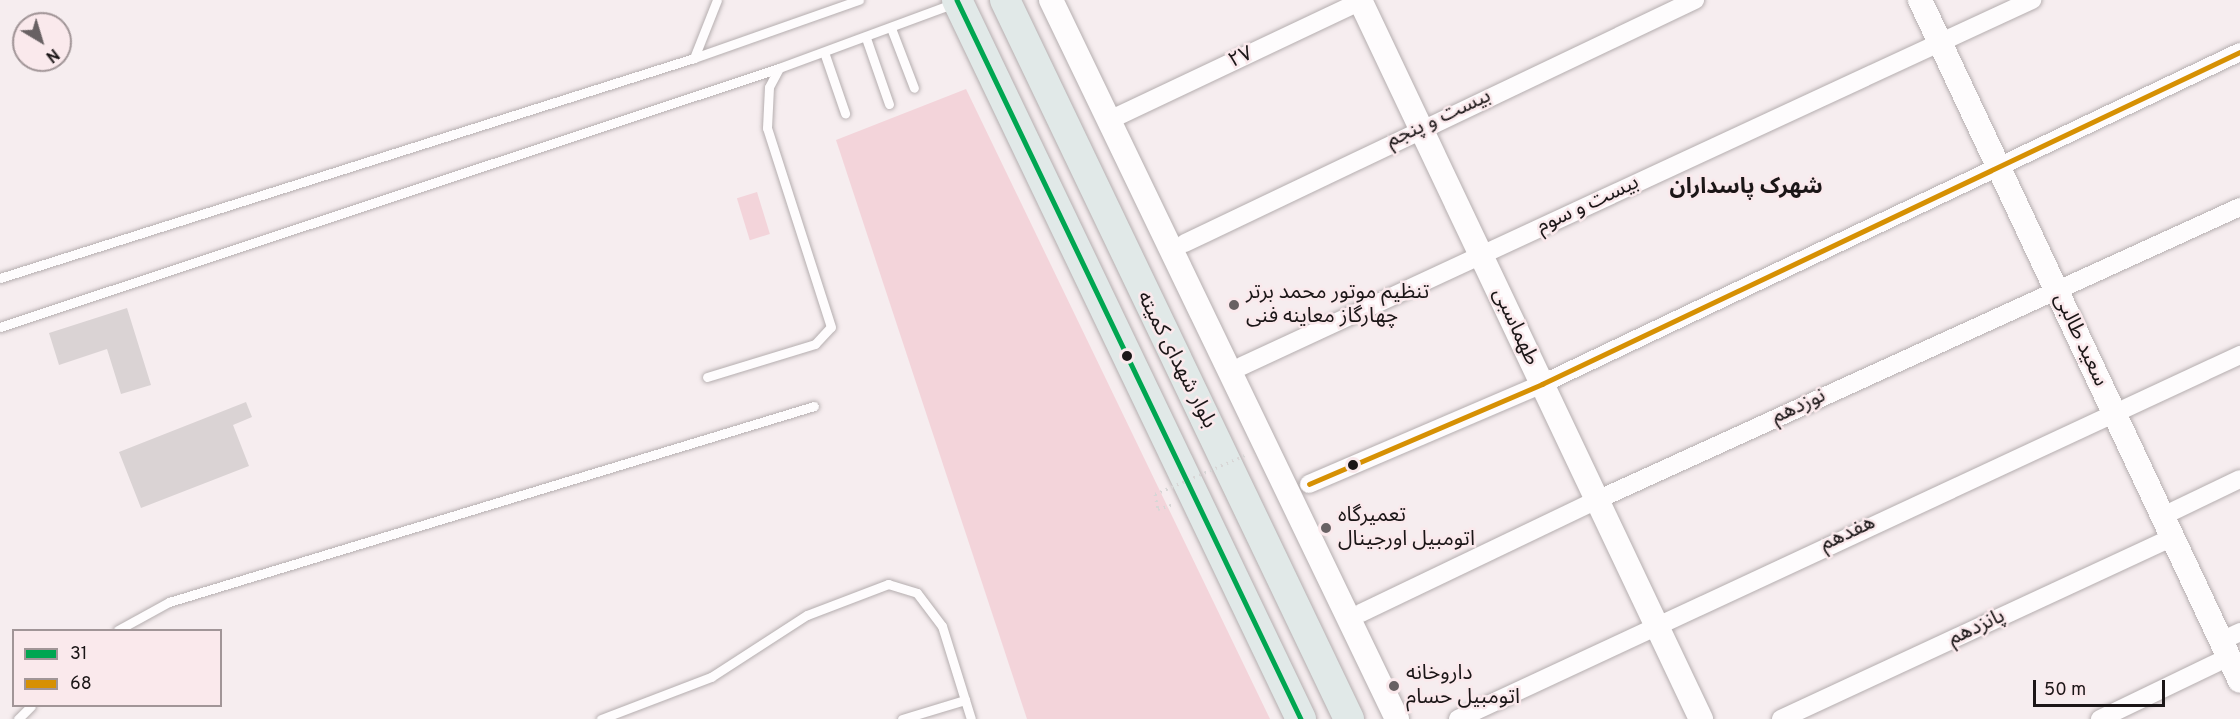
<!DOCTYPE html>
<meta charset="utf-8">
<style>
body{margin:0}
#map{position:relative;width:2240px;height:719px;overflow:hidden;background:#f6edef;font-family:Overpass,"Noto Sans Arabic",sans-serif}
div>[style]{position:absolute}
.green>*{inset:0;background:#f3d4da;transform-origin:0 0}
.building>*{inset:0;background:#dad3d4}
.path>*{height:3px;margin-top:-1.5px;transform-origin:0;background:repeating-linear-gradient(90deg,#d8d6d6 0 1.5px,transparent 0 6px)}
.roads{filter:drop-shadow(0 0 2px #b5aeaf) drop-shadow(0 0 2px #b5aeaf)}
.service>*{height:9px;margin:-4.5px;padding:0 4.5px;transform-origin:4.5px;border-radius:4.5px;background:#fefcfd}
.minor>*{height:18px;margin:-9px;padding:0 9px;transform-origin:9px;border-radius:9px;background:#fefcfd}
.tertiary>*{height:24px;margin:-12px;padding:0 12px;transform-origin:12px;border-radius:12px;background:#fefcfd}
.primary>*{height:30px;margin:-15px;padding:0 15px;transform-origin:15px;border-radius:15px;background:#e1e9e8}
.path-bridge>*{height:3px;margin-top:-1.5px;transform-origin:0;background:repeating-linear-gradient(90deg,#d8d6d6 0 1.5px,transparent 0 6px)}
.bus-1>*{height:4.5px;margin:-2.25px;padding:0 2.25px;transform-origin:2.25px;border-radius:2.25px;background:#00a651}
.bus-2>*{height:4.5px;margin:-2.25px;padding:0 2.25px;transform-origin:2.25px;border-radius:2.25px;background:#d69003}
.dots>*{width:16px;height:16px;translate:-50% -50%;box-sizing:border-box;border:3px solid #fae9ec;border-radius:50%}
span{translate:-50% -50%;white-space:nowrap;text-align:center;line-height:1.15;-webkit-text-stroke:5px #fae9ec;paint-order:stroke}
.street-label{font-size:21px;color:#1b1617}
.poi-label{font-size:21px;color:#1b1617}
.left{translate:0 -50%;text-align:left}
.neighbourhood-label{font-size:22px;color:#1b1617;font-weight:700}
.legend{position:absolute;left:12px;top:629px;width:210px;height:78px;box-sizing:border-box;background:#fae9ec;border:2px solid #a19597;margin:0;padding:8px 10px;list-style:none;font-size:18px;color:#1b1617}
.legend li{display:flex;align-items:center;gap:12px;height:30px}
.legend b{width:30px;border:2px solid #a19597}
.north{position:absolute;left:12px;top:12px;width:60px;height:60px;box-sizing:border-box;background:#fae9ec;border:2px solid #a19597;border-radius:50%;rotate:142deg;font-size:16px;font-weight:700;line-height:24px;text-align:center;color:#1b1617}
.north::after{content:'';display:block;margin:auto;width:21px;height:27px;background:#686163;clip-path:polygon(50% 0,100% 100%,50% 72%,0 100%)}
.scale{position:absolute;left:2033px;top:680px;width:132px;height:27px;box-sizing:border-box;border:3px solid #1b1617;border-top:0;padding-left:8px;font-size:18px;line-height:21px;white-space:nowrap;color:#1b1617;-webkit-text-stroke:4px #fae9ec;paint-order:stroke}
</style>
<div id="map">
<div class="green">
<i style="clip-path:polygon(966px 89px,1270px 719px,1027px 719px,836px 140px)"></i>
<i style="left:757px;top:192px;width:44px;height:21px;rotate:73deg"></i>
</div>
<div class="building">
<i style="clip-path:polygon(127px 308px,151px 385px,121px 394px,107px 349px,59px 365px,49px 333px)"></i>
<i style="clip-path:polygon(246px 402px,252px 417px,233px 425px,249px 466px,141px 508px,119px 452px)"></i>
</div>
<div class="path">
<i style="left:1155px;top:494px;width:15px;rotate:79deg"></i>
<i style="left:1158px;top:509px;width:16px;rotate:-18deg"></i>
</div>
<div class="roads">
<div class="service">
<i style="left:891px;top:28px;width:64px;rotate:69deg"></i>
<i style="left:866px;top:38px;width:70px;rotate:70.8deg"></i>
<i style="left:824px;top:52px;width:65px;rotate:71deg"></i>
<i style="left:694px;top:58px;width:62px;rotate:-68.4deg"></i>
<i style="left:0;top:278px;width:728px;rotate:-17.59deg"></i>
<i style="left:694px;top:58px;width:175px;rotate:-19.4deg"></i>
<i style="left:0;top:327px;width:821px;rotate:-18.39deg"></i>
<i style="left:779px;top:68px;width:188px;rotate:-20.3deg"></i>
<i style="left:707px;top:377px;width:113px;rotate:-17deg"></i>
<i style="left:815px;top:344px;width:23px;rotate:-47deg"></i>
<i style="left:831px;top:327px;width:209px;rotate:-107.8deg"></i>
<i style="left:767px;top:128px;width:41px;rotate:-87.2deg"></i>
<i style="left:769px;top:87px;width:21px;rotate:-62deg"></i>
<i style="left:118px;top:630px;width:58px;rotate:-28.8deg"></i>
<i style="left:169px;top:602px;width:674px;rotate:-16.9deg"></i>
<i style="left:18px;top:719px;width:18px;rotate:-45deg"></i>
<i style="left:601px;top:719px;width:118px;rotate:-20.9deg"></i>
<i style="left:711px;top:677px;width:114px;rotate:-32.9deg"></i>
<i style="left:807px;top:615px;width:87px;rotate:-20.9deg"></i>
<i style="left:888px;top:584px;width:30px;rotate:17deg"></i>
<i style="left:917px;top:593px;width:41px;rotate:52.9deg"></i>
<i style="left:942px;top:626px;width:97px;rotate:72.7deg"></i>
<i style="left:902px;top:719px;width:66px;rotate:-16.8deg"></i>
</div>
<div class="minor">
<i style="left:1118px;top:116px;width:271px;rotate:-25.3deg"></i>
<i style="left:1185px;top:243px;width:565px;rotate:-25.48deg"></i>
<i style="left:1242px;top:366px;width:871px;rotate:-24.86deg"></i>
<i style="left:1309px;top:484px;width:254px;rotate:-23.2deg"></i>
<i style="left:1542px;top:384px;width:773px;rotate:-25.44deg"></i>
<i style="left:2163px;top:516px;width:85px;rotate:-25.7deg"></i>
<i style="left:1361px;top:613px;width:262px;rotate:-25.6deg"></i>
<i style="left:1597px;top:500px;width:707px;rotate:-24.5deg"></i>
<i style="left:2221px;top:641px;width:21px;rotate:-25deg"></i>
<i style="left:1458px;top:719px;width:863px;rotate:-24.96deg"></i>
<i style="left:1781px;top:719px;width:432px;rotate:-24.9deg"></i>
<i style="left:2100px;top:719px;width:143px;rotate:-25.7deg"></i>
</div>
<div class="tertiary">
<i style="left:1051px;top:0;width:798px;rotate:64.3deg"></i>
<i style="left:1360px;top:0;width:796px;rotate:64.63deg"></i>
<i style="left:1920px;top:0;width:752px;rotate:64.83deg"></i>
</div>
<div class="primary">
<i style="left:957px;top:0;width:797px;rotate:64.43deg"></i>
<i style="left:1005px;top:0;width:797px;rotate:64.43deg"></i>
</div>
</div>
<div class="path-bridge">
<i style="left:1155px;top:494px;width:98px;rotate:-23.4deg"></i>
</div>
<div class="bus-1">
<i style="left:957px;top:0;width:797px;rotate:64.43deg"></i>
</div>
<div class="bus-2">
<i style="left:1309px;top:484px;width:254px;rotate:-23.2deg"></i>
<i style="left:1542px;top:384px;width:773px;rotate:-25.44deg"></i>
</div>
<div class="dots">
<i style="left:1234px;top:305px;background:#686163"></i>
<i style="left:1127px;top:356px;background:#1b1617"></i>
<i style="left:1353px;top:465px;background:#1b1617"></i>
<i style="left:1326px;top:528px;background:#686163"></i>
<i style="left:1394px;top:686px;background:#686163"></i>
</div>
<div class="street-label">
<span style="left:1241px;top:58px;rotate:-25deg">۲۷</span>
<span style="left:1439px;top:119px;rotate:-25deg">بیست و پنجم</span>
<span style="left:1588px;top:205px;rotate:-25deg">بیست و سوم</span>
<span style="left:1515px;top:327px;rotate:65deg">طهماسبی</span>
<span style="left:2080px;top:340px;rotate:65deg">سعید طالبی</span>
<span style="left:1176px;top:360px;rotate:63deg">بلوار شهدای کمیته</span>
<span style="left:1799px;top:407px;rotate:-25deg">نوزدهم</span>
<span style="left:1848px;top:534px;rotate:-25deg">هفدهم</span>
<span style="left:1977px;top:628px;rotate:-25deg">پانزدهم</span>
</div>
<div class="poi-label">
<span class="left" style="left:1246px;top:305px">تنظیم موتور محمد برتر<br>چهارگاز معاینه فنی</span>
<span class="left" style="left:1338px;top:528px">تعمیرگاه<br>اتومبیل اورجینال</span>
<span class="left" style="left:1406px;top:686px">داروخانه<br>اتومبیل حسام</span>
</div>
<div class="neighbourhood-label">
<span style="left:1746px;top:188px">شهرک پاسداران</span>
</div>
<ul class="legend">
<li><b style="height:8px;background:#00a651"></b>31</li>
<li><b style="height:8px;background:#d69003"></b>68</li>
</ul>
<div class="north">N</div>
<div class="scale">50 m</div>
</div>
